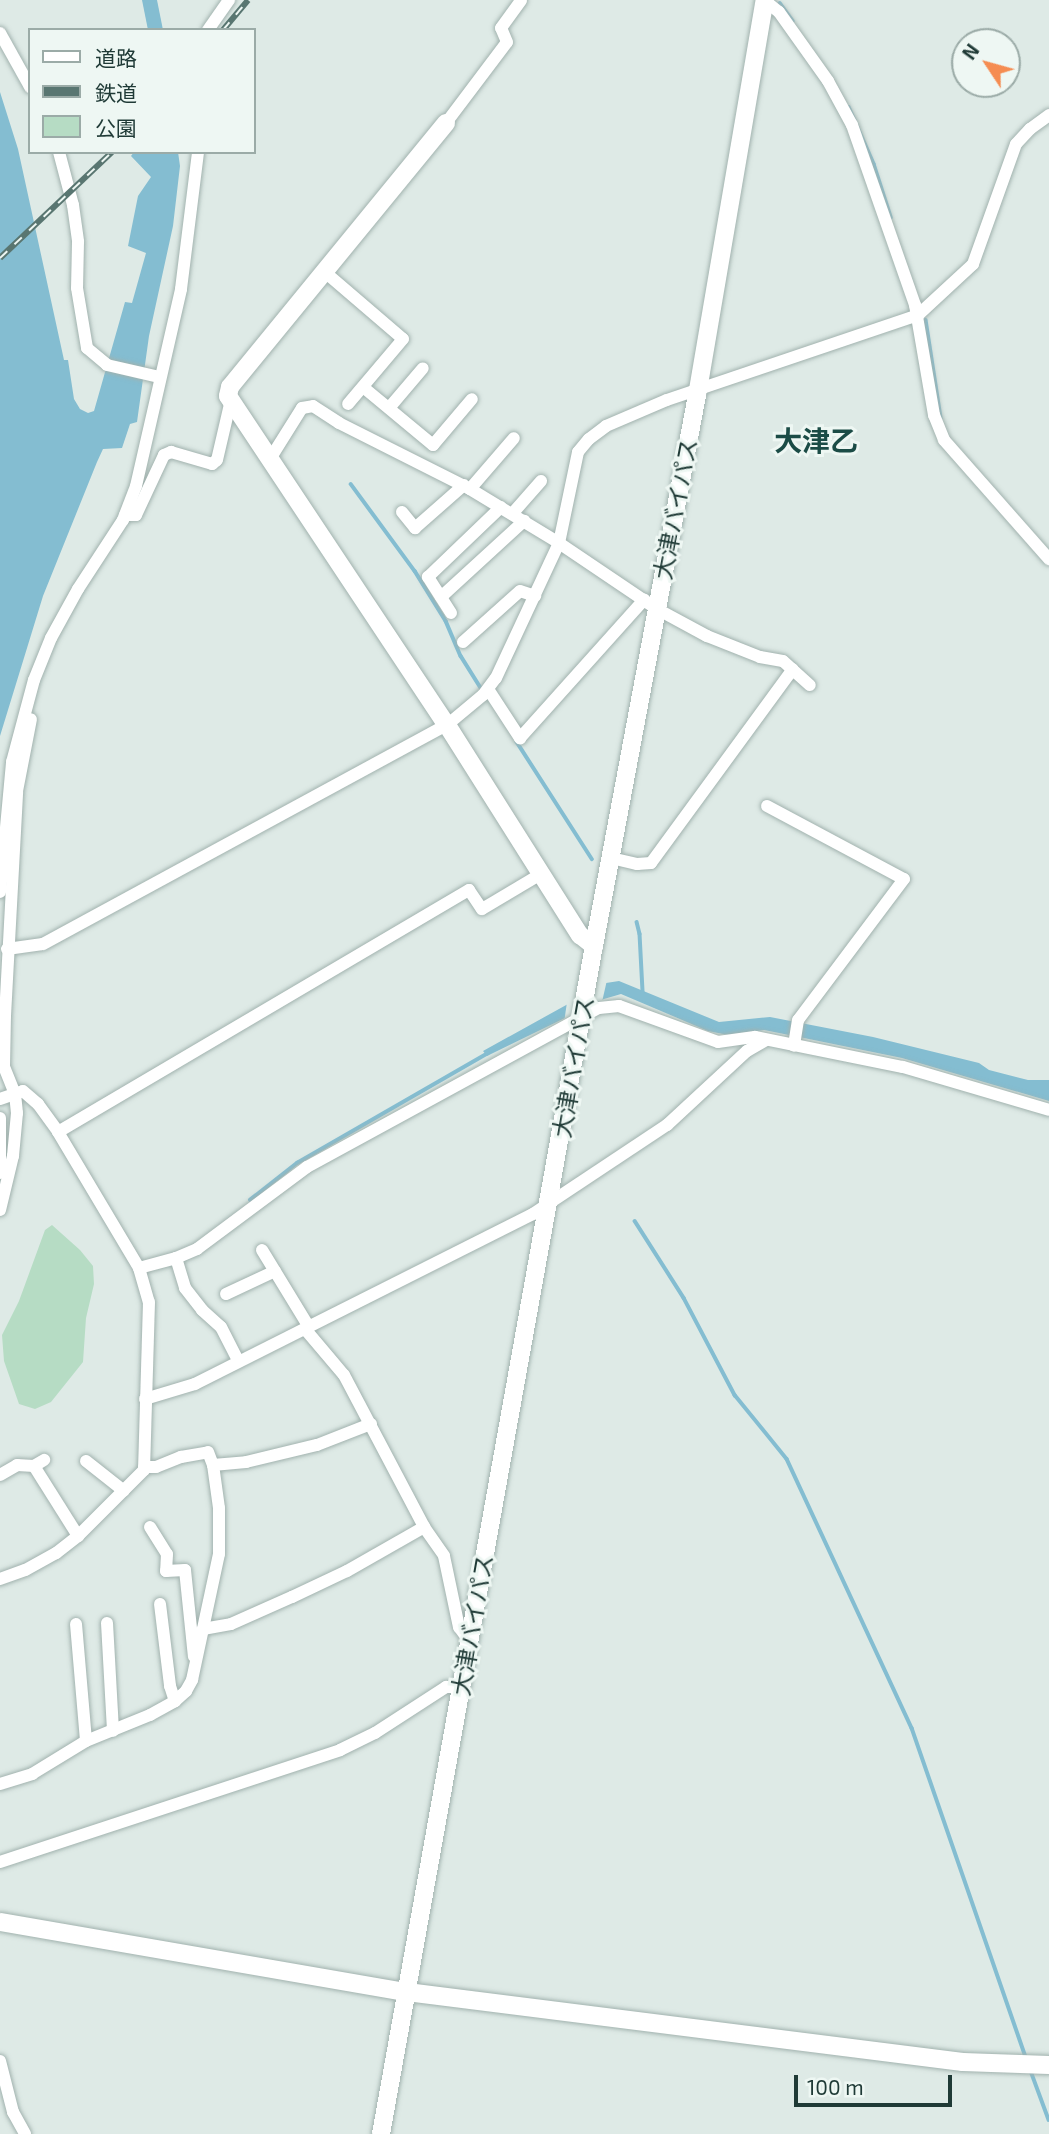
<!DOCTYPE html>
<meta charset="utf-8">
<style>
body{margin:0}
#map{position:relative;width:1049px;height:2134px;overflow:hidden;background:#deeae6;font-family:"Exo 2","Noto Sans JP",sans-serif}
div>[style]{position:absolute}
.green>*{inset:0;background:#b6dcc4}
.water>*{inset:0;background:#84bdd1}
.pier>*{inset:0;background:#deeae6}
.stream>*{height:3.5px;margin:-1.75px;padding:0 1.75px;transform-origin:1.75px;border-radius:1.75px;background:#84bdd1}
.roads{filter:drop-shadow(0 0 2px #a1b2ae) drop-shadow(0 0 2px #a1b2ae)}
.street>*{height:12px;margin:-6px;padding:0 6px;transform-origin:6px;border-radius:6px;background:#fff}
.secondary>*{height:18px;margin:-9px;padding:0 9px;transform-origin:9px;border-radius:9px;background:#fff}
.rail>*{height:6px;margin-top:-3px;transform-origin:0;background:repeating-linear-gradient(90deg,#eef7f3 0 10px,#597671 0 20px);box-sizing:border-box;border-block:2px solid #597671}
span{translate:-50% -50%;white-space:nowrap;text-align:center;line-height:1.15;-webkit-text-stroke:6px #eef7f3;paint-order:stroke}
.street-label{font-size:24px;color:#1f3a36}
.quarter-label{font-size:28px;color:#1b4c46;font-weight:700}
.legend{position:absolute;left:28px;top:28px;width:228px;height:126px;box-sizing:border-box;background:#eef7f3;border:2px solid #9baba7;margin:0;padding:9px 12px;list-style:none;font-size:21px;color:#1f3a36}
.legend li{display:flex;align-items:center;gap:14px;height:35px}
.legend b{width:35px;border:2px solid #9baba7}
.north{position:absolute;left:951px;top:28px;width:70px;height:70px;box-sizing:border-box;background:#eef7f3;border:2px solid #9baba7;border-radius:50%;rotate:306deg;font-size:19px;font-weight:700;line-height:28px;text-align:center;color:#1f3a36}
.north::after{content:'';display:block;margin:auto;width:24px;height:32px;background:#f58c51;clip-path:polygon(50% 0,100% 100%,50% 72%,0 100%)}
.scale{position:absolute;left:794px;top:2075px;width:158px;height:32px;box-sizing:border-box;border:4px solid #1f3a36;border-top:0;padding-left:9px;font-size:21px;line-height:24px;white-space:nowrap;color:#1f3a36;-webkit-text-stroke:5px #eef7f3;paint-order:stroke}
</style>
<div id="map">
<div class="green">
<i style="clip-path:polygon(52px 1225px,80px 1250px,93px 1266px,94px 1284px,86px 1318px,83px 1362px,51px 1402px,35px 1409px,19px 1404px,4px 1361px,2px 1335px,19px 1301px,45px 1230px)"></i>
</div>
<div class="water">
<i style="clip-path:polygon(142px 0,157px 0,163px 30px,148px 30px)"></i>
<i style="clip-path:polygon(0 92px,18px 149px,64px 360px,68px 360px,74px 399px,80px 409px,88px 413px,94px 411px,125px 302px,132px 303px,146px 253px,128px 246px,138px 196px,151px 177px,131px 156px,134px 152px,178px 152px,180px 166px,173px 226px,149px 336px,137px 422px,130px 424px,122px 448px,103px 449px,97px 462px,43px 596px,0 736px)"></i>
<i style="clip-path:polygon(619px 981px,719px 1022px,770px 1017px,873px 1037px,979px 1063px,989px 1070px,1028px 1080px,1049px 1080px,1049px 1101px,902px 1058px,799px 1037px,764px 1030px,728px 1035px,708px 1031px,621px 994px,604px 999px,487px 1056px,483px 1051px,606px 983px)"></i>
</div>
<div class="pier">
<i style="clip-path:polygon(607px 980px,602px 1002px,564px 1023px,567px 1002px)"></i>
</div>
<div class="stream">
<i style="left:780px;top:3px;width:22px;rotate:54deg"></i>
<i style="left:849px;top:107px;width:62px;rotate:66.3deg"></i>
<i style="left:874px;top:164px;width:56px;rotate:72.2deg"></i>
<i style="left:926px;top:320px;width:99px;rotate:81.3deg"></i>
<i style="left:351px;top:484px;width:108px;rotate:53.7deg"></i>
<i style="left:415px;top:571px;width:59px;rotate:58.2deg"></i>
<i style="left:446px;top:621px;width:38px;rotate:67deg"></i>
<i style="left:461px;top:656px;width:38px;rotate:58deg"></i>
<i style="left:517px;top:742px;width:139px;rotate:57.3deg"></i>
<i style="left:637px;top:922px;width:12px;rotate:76deg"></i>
<i style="left:640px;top:934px;width:58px;rotate:87deg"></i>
<i style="left:250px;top:1200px;width:60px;rotate:-38.2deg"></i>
<i style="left:297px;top:1163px;width:220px;rotate:-29.9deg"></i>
<i style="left:635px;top:1221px;width:91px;rotate:57.5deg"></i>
<i style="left:684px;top:1298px;width:110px;rotate:62.3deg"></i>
<i style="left:735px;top:1395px;width:82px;rotate:50.9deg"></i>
<i style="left:787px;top:1459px;width:297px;rotate:65.1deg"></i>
<i style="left:912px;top:1728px;width:348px;rotate:70.9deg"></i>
<i style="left:1031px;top:2071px;width:52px;rotate:69.8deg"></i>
</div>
<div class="roads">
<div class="street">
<i style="left:764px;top:0;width:19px;rotate:39deg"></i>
<i style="left:779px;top:12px;width:85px;rotate:54.6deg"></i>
<i style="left:828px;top:81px;width:50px;rotate:61.4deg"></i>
<i style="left:852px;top:125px;width:191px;rotate:70.7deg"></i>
<i style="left:915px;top:305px;width:112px;rotate:80.2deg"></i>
<i style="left:934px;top:415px;width:27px;rotate:68deg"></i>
<i style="left:944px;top:440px;width:159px;rotate:48.6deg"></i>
<i style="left:208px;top:30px;width:37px;rotate:-55deg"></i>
<i style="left:0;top:33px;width:62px;rotate:60.9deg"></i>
<i style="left:446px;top:123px;width:101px;rotate:-53deg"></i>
<i style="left:507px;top:42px;width:15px;rotate:-113deg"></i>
<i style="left:501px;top:28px;width:34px;rotate:-54deg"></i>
<i style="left:59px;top:152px;width:55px;rotate:75.2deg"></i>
<i style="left:73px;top:205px;width:37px;rotate:82deg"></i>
<i style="left:78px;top:242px;width:46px;rotate:91.2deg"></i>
<i style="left:77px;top:288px;width:61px;rotate:80.5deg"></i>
<i style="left:87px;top:348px;width:26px;rotate:40deg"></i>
<i style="left:107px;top:365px;width:53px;rotate:13deg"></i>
<i style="left:326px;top:273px;width:101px;rotate:40.6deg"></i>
<i style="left:403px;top:339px;width:85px;rotate:130.2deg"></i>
<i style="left:363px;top:387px;width:91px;rotate:39.6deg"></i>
<i style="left:433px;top:445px;width:60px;rotate:-49.7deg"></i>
<i style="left:389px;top:408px;width:52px;rotate:-49.6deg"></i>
<i style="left:270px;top:459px;width:60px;rotate:-57.9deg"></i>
<i style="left:302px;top:408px;width:11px;rotate:-10deg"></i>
<i style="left:313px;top:406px;width:31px;rotate:33deg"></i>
<i style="left:339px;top:423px;width:147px;rotate:26.7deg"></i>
<i style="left:470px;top:489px;width:104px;rotate:31.2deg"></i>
<i style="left:559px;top:543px;width:118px;rotate:34deg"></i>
<i style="left:657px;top:609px;width:57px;rotate:28.4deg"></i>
<i style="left:707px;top:636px;width:57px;rotate:21.6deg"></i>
<i style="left:760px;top:657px;width:23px;rotate:10deg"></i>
<i style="left:783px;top:661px;width:36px;rotate:42deg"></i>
<i style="left:470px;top:489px;width:67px;rotate:-49.2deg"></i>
<i style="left:402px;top:512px;width:21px;rotate:51deg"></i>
<i style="left:415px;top:528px;width:65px;rotate:-41.3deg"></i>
<i style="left:512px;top:514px;width:44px;rotate:-48.7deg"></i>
<i style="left:125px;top:515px;width:11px"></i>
<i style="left:136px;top:515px;width:66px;rotate:-65deg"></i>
<i style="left:164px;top:455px;width:8px;rotate:-23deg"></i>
<i style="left:171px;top:452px;width:43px;rotate:16.3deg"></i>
<i style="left:212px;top:464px;width:6px;rotate:-39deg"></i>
<i style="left:217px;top:460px;width:62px;rotate:-76.9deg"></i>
<i style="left:441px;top:597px;width:113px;rotate:-42.5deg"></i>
<i style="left:451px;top:613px;width:43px;rotate:-122.6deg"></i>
<i style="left:428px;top:577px;width:101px;rotate:-43.8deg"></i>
<i style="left:463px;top:642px;width:76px;rotate:-41.8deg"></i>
<i style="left:520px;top:591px;width:16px;rotate:18deg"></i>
<i style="left:488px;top:689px;width:59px;rotate:56.9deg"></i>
<i style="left:520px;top:738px;width:186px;rotate:-48.1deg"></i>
<i style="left:767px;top:806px;width:155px;rotate:28.1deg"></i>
<i style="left:904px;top:879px;width:176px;rotate:126.9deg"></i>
<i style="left:798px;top:1020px;width:26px;rotate:99deg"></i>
<i style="left:611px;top:858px;width:27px;rotate:13deg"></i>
<i style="left:637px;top:864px;width:14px;rotate:-4deg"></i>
<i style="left:651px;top:863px;width:240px;rotate:-53.8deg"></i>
<i style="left:0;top:892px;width:131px;rotate:-84.7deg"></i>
<i style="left:12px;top:762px;width:85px;rotate:-75deg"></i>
<i style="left:34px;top:680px;width:45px;rotate:-68deg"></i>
<i style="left:51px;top:638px;width:56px;rotate:-61.1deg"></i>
<i style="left:78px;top:589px;width:82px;rotate:-56.9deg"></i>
<i style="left:123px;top:520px;width:36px;rotate:-69deg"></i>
<i style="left:136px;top:486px;width:202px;rotate:-77.1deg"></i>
<i style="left:181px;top:289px;width:138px;rotate:-82.9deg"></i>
<i style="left:7px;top:949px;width:36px;rotate:-8deg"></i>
<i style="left:43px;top:944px;width:460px;rotate:-28.5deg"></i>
<i style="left:447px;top:725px;width:47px;rotate:-39.8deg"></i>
<i style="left:483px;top:695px;width:21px;rotate:-53deg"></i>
<i style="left:496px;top:678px;width:149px;rotate:-65deg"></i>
<i style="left:559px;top:543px;width:93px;rotate:-78.2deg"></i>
<i style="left:578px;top:452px;width:17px;rotate:-50deg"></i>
<i style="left:589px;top:439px;width:21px;rotate:-37deg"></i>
<i style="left:606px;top:426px;width:66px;rotate:-23.1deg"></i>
<i style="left:667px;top:400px;width:265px;rotate:-18.7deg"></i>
<i style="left:918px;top:315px;width:75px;rotate:-42.8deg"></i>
<i style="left:973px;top:264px;width:127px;rotate:-70.3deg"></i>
<i style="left:1016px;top:144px;width:21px;rotate:-47deg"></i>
<i style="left:1030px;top:129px;width:24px;rotate:-36deg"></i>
<i style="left:0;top:1099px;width:24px;rotate:-19deg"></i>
<i style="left:23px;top:1091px;width:20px;rotate:41deg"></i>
<i style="left:38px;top:1104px;width:34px;rotate:54deg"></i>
<i style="left:58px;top:1132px;width:158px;rotate:59.2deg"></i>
<i style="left:139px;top:1268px;width:35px;rotate:74deg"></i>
<i style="left:149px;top:1302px;width:168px;rotate:91.7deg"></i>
<i style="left:144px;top:1470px;width:93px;rotate:135deg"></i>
<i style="left:78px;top:1536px;width:28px;rotate:142deg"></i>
<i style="left:56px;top:1553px;width:35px;rotate:151deg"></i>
<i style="left:25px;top:1570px;width:27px;rotate:160deg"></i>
<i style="left:0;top:1118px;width:55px;rotate:90deg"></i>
<i style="left:58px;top:1132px;width:477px;rotate:-30.5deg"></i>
<i style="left:469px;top:890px;width:23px;rotate:56deg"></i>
<i style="left:482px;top:909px;width:69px;rotate:-30.7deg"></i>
<i style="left:0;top:1210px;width:56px;rotate:-76.5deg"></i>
<i style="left:13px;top:1156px;width:43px;rotate:-84.7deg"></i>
<i style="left:17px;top:1113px;width:19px;rotate:-96deg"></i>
<i style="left:15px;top:1094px;width:29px;rotate:-112deg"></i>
<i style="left:4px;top:1067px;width:51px;rotate:-88.9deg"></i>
<i style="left:5px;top:1016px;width:225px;rotate:-86.9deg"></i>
<i style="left:17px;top:791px;width:73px;rotate:-79deg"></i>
<i style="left:262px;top:1250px;width:90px;rotate:58.6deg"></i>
<i style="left:176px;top:1258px;width:31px;rotate:73deg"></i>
<i style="left:185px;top:1288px;width:28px;rotate:52deg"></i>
<i style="left:202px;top:1310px;width:25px;rotate:42deg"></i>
<i style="left:221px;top:1327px;width:38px;rotate:63deg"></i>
<i style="left:139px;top:1268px;width:38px;rotate:-15deg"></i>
<i style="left:176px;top:1258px;width:23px;rotate:-23deg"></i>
<i style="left:197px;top:1249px;width:137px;rotate:-36.7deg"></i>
<i style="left:307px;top:1167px;width:332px;rotate:-28.6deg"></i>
<i style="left:599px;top:1008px;width:20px;rotate:-6deg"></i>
<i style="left:619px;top:1006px;width:105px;rotate:20deg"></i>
<i style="left:718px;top:1042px;width:37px;rotate:-8deg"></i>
<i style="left:755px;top:1037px;width:151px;rotate:11.5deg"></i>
<i style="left:903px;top:1067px;width:152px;rotate:16.4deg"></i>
<i style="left:226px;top:1294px;width:54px;rotate:-25.1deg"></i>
<i style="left:305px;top:1329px;width:60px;rotate:49.7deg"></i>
<i style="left:344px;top:1375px;width:172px;rotate:62.2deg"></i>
<i style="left:424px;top:1527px;width:35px;rotate:55deg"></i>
<i style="left:444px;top:1556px;width:73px;rotate:78.1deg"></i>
<i style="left:459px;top:1627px;width:17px;rotate:54deg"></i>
<i style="left:145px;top:1399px;width:52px;rotate:-16.7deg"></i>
<i style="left:195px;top:1384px;width:378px;rotate:-26.7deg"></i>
<i style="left:533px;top:1214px;width:161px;rotate:-33.6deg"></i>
<i style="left:667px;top:1125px;width:109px;rotate:-42.8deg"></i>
<i style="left:747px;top:1051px;width:22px;rotate:-30deg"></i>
<i style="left:86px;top:1461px;width:48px;rotate:38.3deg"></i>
<i style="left:34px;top:1466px;width:83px;rotate:57.8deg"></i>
<i style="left:144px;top:1467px;width:12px"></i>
<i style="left:156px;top:1467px;width:27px;rotate:-22deg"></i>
<i style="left:181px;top:1457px;width:27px;rotate:-10deg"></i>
<i style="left:208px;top:1452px;width:14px;rotate:69deg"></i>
<i style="left:0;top:1475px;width:20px;rotate:-30deg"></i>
<i style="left:17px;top:1465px;width:17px;rotate:3deg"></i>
<i style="left:34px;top:1466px;width:12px;rotate:-31deg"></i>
<i style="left:150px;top:1527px;width:32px;rotate:58deg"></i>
<i style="left:167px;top:1554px;width:17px;rotate:93deg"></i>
<i style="left:166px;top:1571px;width:19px;rotate:-3deg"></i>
<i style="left:185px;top:1570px;width:87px;rotate:84.1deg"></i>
<i style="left:160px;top:1604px;width:83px;rotate:83deg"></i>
<i style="left:170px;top:1686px;width:16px;rotate:72deg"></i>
<i style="left:107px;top:1623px;width:108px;rotate:86.8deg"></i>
<i style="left:76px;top:1624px;width:117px;rotate:85.1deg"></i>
<i style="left:203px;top:1629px;width:28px;rotate:-10deg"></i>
<i style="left:231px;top:1624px;width:67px;rotate:-23.9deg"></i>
<i style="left:292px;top:1597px;width:61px;rotate:-25.3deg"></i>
<i style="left:347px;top:1571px;width:89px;rotate:-29.7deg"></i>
<i style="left:0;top:1784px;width:34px;rotate:-17deg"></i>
<i style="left:32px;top:1774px;width:63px;rotate:-31.4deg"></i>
<i style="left:86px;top:1741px;width:69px;rotate:-22.1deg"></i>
<i style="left:150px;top:1715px;width:29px;rotate:-29deg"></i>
<i style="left:175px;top:1701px;width:15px;rotate:-42deg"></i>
<i style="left:186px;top:1691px;width:13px;rotate:-61deg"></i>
<i style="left:192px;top:1680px;width:129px;rotate:-77.9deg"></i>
<i style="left:219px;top:1554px;width:46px;rotate:-90deg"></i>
<i style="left:219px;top:1508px;width:43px;rotate:-97.9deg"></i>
<i style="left:213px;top:1465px;width:33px;rotate:-5deg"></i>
<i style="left:246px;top:1462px;width:73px;rotate:-13.5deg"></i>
<i style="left:317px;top:1445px;width:58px;rotate:-21.3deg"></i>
<i style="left:0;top:1862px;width:358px;rotate:-18.2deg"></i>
<i style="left:340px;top:1750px;width:39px;rotate:-26deg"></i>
<i style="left:375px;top:1733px;width:85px;rotate:-32.9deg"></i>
<i style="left:446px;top:1687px;width:15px"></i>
<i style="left:0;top:2061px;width:53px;rotate:75.7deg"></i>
<i style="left:13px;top:2112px;width:25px;rotate:61deg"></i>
</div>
<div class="secondary">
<i style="left:446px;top:123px;width:341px;rotate:129.3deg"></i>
<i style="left:230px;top:387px;width:9px;rotate:103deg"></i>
<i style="left:228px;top:396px;width:395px;rotate:56.4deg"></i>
<i style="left:447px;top:725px;width:249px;rotate:57.7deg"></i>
<i style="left:580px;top:935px;width:18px;rotate:38deg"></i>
<i style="left:0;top:1922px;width:413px;rotate:9.8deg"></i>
<i style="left:407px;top:1992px;width:560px;rotate:7.18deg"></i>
<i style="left:963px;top:2062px;width:86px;rotate:2deg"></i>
<i style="left:381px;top:2134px;width:1207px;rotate:-79.84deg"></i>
<i style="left:594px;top:946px;width:566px;rotate:-79.41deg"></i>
<i style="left:698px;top:390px;width:396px;rotate:-80.3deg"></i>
</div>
</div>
<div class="rail">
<i style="left:223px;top:30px;width:39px;rotate:-50deg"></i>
<i style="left:0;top:258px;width:154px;rotate:-43.4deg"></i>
</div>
<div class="street-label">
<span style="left:675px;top:509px;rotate:-79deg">大津バイパス</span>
<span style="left:573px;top:1067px;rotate:-80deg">大津バイパス</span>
<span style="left:472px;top:1625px;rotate:-80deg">大津バイパス</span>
</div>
<div class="quarter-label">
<span style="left:816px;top:440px">大津乙</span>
</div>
<ul class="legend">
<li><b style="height:9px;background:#fff"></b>道路</li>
<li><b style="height:9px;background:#597671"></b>鉄道</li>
<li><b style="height:19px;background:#b6dcc4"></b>公園</li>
</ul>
<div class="north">N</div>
<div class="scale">100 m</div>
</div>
